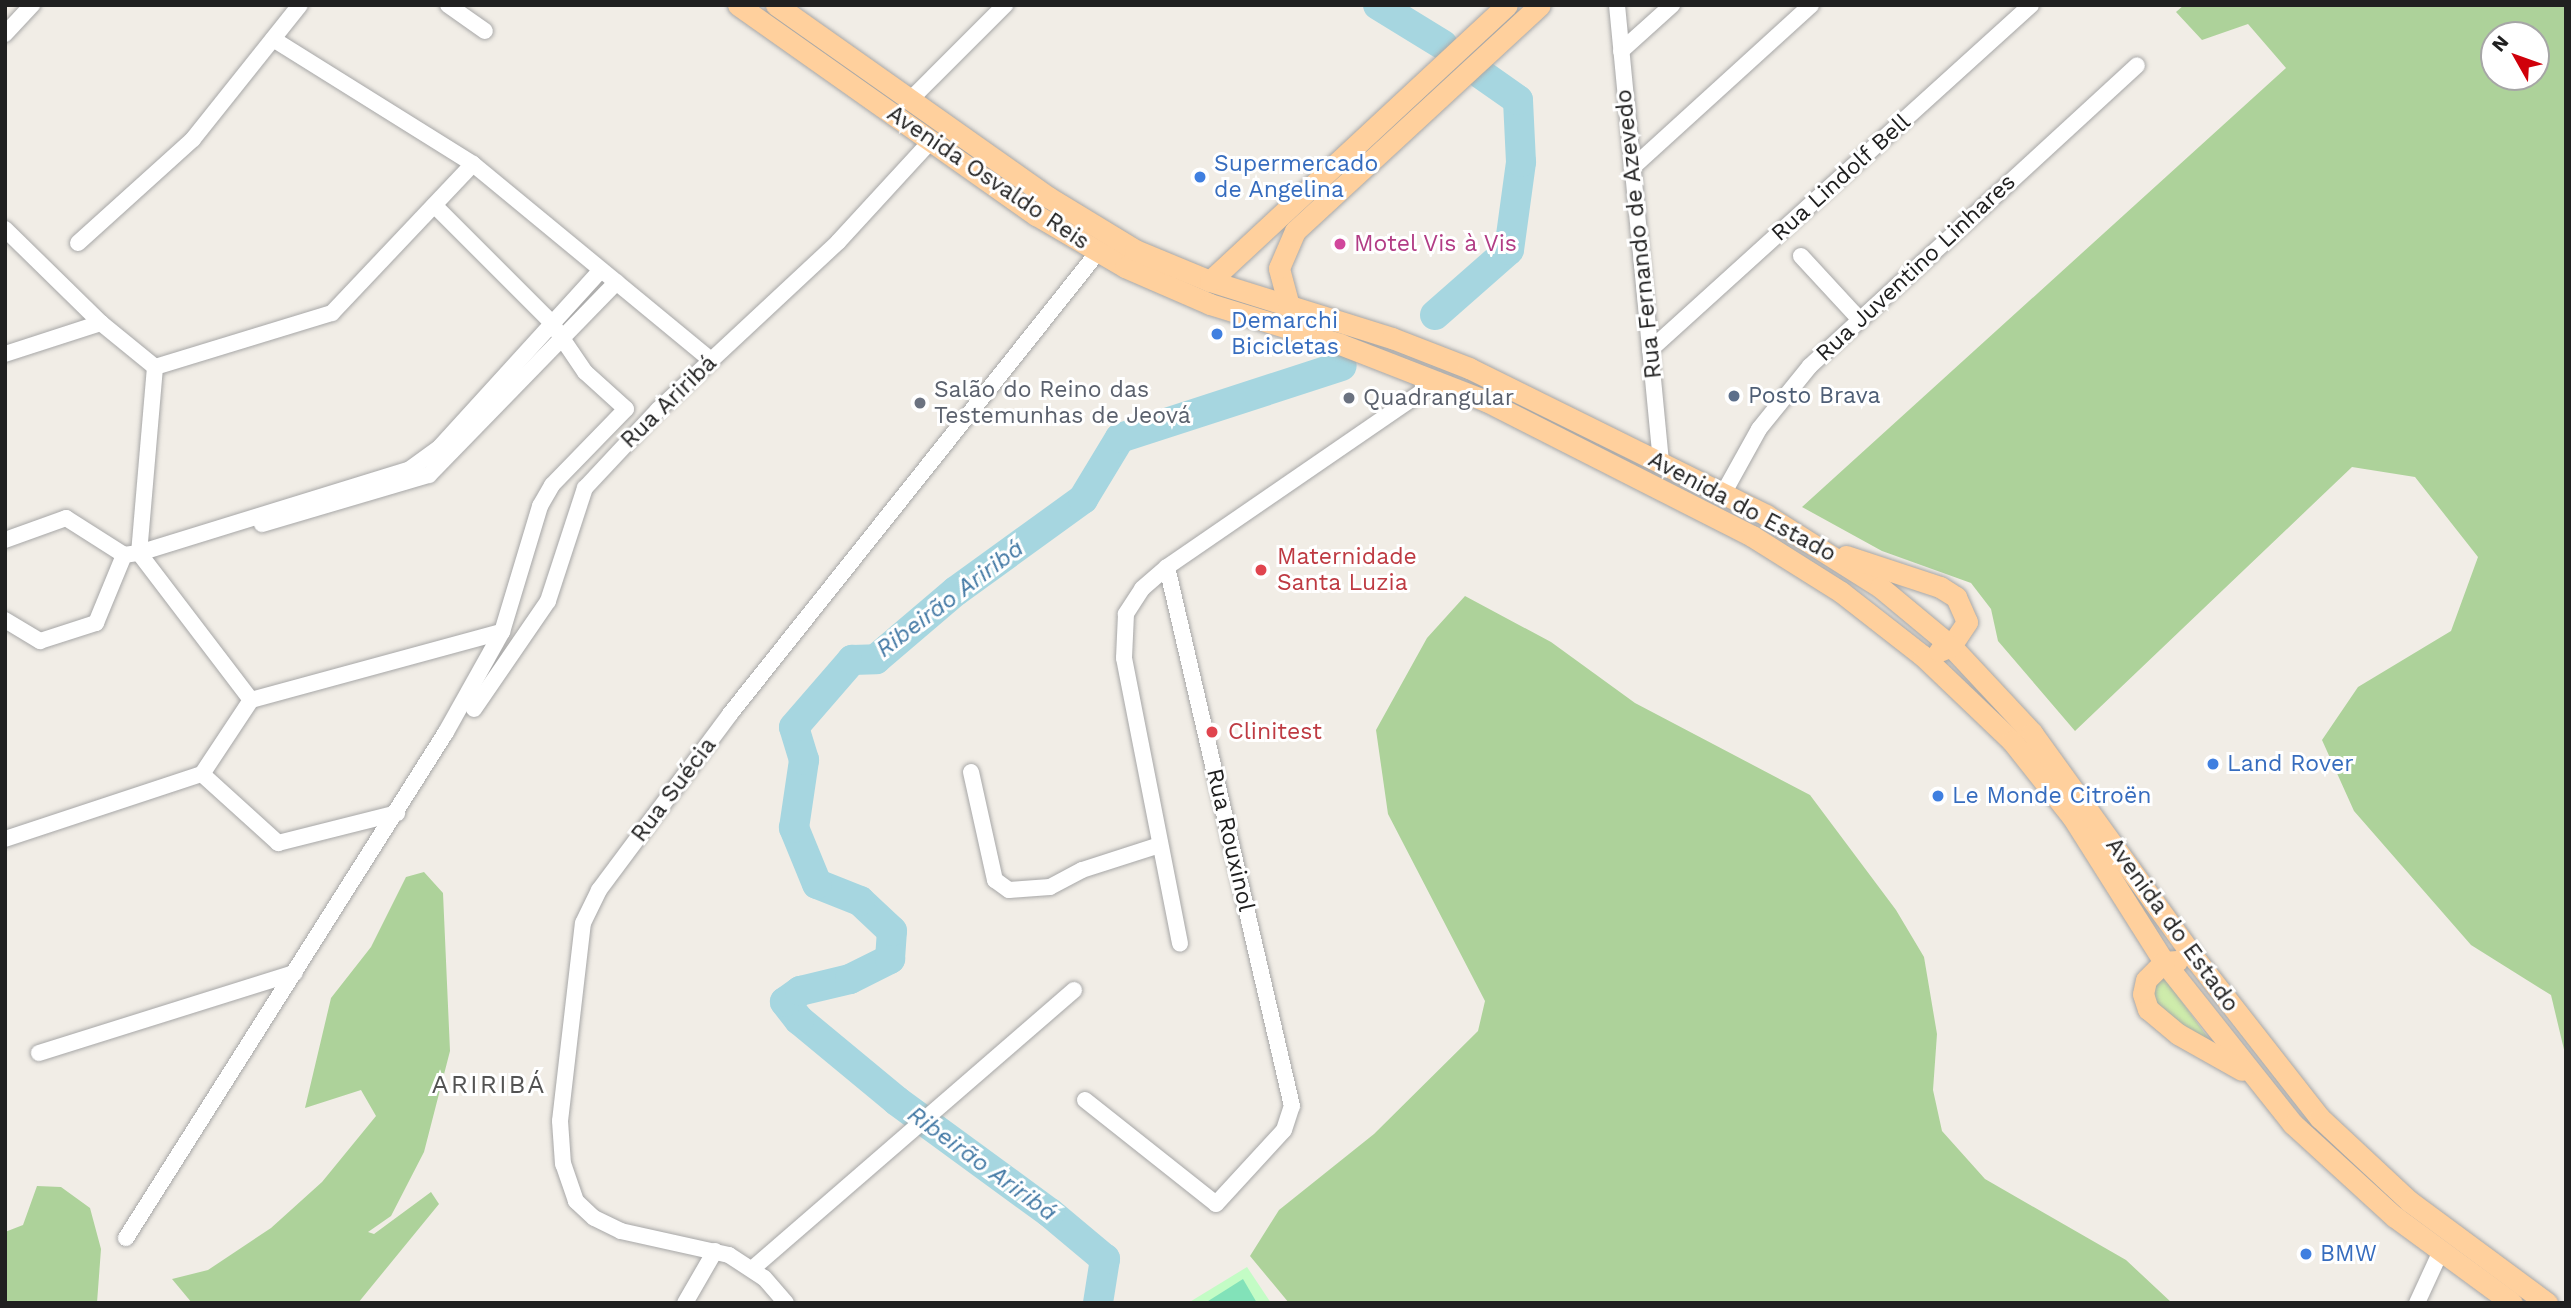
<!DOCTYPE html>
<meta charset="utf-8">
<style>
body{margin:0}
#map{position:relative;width:2571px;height:1308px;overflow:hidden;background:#f1ede6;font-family:"Work Sans",sans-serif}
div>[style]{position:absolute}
.grass>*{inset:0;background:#ceecab}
.forest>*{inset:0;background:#add29a}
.park>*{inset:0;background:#c3fcc5}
.pitch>*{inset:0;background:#82e2b9}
.river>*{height:30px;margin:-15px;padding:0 15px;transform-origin:15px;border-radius:15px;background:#a6d6e0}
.roads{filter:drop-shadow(0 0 2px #a7a7a7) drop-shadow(0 0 2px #a7a7a7)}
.minor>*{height:16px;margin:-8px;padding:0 8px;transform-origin:8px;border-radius:8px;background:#fff}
.major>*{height:21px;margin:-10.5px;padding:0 10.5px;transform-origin:10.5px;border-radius:10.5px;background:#ffd09d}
.dots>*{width:19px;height:19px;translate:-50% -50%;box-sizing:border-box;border:4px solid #fff;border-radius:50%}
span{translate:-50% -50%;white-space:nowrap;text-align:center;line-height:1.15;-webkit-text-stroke:6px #fff;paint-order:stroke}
.shop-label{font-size:23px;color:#366cbe}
.left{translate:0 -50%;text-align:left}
.street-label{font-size:23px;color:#202020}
.hotel-label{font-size:23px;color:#b23c85}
.worship-label{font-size:23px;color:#5b616d}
.service-label{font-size:23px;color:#4e5e75}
.health-label{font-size:23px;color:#be3a42}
.water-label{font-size:24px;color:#4278a4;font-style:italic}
.quarter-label{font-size:26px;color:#535353;letter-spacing:2px}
.frame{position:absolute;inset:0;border:7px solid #202020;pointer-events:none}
.north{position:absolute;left:2480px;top:21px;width:70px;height:70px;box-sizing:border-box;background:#fff;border:2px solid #a6a6a6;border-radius:50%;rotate:310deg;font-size:19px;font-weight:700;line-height:28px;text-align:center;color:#202020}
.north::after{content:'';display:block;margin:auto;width:24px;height:32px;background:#d0000a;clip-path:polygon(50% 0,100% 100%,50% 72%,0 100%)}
</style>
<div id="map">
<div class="grass">
<i style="clip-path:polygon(2162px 974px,2211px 1042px,2174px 1024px,2154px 1005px,2152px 986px)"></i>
</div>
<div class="forest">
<i style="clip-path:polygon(evenodd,2184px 5px,2566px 5px,2566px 1058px,2551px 995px,2471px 945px,2354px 811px,2322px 740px,2358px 687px,2451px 631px,2478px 557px,2415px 477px,2352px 467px,2075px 731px,1998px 641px,1991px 609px,1971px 583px,1882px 551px,1802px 507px,2286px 68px,2248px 24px,2202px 40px,2176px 12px,2184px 5px,2494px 35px,2536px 35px,2536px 77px,2494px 77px,2494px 35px)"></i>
<i style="clip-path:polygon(1465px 596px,1551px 642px,1635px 703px,1810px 795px,1896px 910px,1924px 957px,1937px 1034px,1933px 1090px,1942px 1131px,1985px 1179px,2126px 1260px,2172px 1303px,1289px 1303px,1250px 1256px,1279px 1210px,1374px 1134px,1478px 1031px,1485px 1001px,1388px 814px,1376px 730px,1427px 638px)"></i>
<i style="clip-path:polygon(424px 872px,443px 893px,450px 1051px,424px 1152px,391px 1216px,368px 1232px,374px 1234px,431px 1192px,439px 1204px,358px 1303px,192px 1303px,172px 1279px,208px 1270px,271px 1228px,322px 1182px,376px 1116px,361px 1090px,305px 1108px,331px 998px,371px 947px,406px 877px)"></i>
<i style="clip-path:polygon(37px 1186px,61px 1187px,90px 1208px,101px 1249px,97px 1303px,5px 1303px,5px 1232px,23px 1225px)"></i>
</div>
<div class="park">
<i style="clip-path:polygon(1247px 1267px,1271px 1303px,1188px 1303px)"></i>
</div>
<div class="pitch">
<i style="clip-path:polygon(1243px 1279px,1257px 1303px,1205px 1303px)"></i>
</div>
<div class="river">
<i style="left:1378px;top:5px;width:76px;rotate:31.6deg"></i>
<i style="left:1435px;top:315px;width:98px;rotate:-41.3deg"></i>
<i style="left:1509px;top:250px;width:89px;rotate:-82.2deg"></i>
<i style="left:1521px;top:162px;width:62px;rotate:-92.8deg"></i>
<i style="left:1518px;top:100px;width:45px;rotate:-144.9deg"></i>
<i style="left:1098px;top:1303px;width:45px;rotate:-81deg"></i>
<i style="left:1105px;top:1259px;width:72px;rotate:-140.1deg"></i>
<i style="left:1050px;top:1213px;width:190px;rotate:-143.8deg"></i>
<i style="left:897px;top:1101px;width:127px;rotate:-140.4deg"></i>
<i style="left:799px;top:1020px;width:23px;rotate:-128deg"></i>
<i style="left:785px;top:1002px;width:19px;rotate:-36deg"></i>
<i style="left:800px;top:991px;width:51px;rotate:-13.5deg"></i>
<i style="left:850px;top:979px;width:45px;rotate:-26.6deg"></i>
<i style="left:890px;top:959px;width:28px;rotate:-86deg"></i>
<i style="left:892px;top:931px;width:44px;rotate:-136.8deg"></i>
<i style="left:860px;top:901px;width:46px;rotate:-158.4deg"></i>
<i style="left:817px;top:884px;width:61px;rotate:-112.3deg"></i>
<i style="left:794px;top:828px;width:69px;rotate:-81.6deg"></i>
<i style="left:804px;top:760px;width:34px;rotate:-107deg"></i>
<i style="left:794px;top:727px;width:89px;rotate:-49.1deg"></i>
<i style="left:852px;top:660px;width:24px;rotate:-2deg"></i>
<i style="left:876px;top:659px;width:105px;rotate:-40.4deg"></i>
<i style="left:956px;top:591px;width:157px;rotate:-35.9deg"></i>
<i style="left:1083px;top:499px;width:71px;rotate:-58.8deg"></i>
<i style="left:1120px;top:438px;width:233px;rotate:-18deg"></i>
</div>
<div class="roads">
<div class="minor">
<i style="left:448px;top:5px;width:45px;rotate:35.1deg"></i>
<i style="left:1617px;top:5px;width:460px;rotate:84.5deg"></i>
<i style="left:5px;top:34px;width:40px;rotate:-47deg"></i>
<i style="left:273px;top:39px;width:236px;rotate:32deg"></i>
<i style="left:473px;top:164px;width:308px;rotate:39.5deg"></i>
<i style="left:1621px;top:51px;width:69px;rotate:-42deg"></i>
<i style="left:912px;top:98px;width:132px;rotate:-45deg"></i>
<i style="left:1632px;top:168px;width:242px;rotate:-42.3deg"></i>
<i style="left:5px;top:229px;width:134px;rotate:44.4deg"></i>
<i style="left:101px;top:323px;width:70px;rotate:39.2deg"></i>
<i style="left:78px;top:243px;width:155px;rotate:-42.1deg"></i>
<i style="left:193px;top:139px;width:171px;rotate:-51.4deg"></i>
<i style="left:1801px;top:256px;width:87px;rotate:47.3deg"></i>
<i style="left:1650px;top:350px;width:514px;rotate:-42.16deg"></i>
<i style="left:5px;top:354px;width:101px;rotate:-17.9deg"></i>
<i style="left:155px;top:367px;width:187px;rotate:94.9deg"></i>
<i style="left:139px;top:553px;width:185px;rotate:52.7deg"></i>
<i style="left:251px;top:700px;width:89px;rotate:123.5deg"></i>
<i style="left:155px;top:367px;width:185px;rotate:-17deg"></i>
<i style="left:332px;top:313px;width:205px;rotate:-46.6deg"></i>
<i style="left:1723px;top:494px;width:74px;rotate:-61deg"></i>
<i style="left:1759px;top:429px;width:81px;rotate:-51deg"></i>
<i style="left:1810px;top:366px;width:444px;rotate:-42.6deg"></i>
<i style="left:262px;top:524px;width:174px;rotate:-16.4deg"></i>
<i style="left:429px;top:475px;width:269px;rotate:-45.8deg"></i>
<i style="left:5px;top:540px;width:65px;rotate:-19.8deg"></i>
<i style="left:66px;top:518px;width:69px;rotate:32.5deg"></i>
<i style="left:124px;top:555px;width:15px;rotate:-8deg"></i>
<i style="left:139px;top:553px;width:284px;rotate:-17.2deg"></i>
<i style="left:410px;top:469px;width:37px;rotate:-36deg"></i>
<i style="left:440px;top:447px;width:239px;rotate:-47.7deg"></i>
<i style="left:1167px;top:567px;width:33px;rotate:139deg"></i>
<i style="left:1142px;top:589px;width:30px;rotate:123deg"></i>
<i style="left:1126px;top:614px;width:44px;rotate:92.6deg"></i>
<i style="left:1124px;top:658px;width:291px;rotate:78.9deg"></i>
<i style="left:5px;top:620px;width:41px;rotate:31deg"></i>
<i style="left:40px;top:641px;width:59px;rotate:-17.8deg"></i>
<i style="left:96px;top:623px;width:74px;rotate:-67.6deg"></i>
<i style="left:251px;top:700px;width:260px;rotate:-15.2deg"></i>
<i style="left:474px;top:709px;width:131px;rotate:-55.6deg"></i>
<i style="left:548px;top:601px;width:119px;rotate:-71.9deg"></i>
<i style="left:585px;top:488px;width:107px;rotate:-46.9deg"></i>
<i style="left:658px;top:410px;width:246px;rotate:-43deg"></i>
<i style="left:838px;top:242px;width:137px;rotate:-47.4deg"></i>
<i style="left:971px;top:772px;width:111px;rotate:77.5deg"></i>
<i style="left:995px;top:880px;width:17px;rotate:36deg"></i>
<i style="left:1009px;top:890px;width:41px;rotate:-4.2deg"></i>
<i style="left:1050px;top:887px;width:36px;rotate:-28deg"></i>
<i style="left:1082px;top:870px;width:82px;rotate:-17.8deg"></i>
<i style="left:5px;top:839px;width:207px;rotate:-18.3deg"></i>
<i style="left:202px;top:774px;width:103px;rotate:42.2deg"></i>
<i style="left:278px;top:843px;width:123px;rotate:-14.1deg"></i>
<i style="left:39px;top:1053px;width:268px;rotate:-17.4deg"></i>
<i style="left:1085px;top:1100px;width:167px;rotate:38.4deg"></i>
<i style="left:1216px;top:1204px;width:100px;rotate:-47.4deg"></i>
<i style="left:1284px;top:1130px;width:25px;rotate:-72deg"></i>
<i style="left:1292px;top:1106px;width:553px;rotate:-103.06deg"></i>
<i style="left:1167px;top:567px;width:329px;rotate:-34.5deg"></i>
<i style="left:126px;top:1238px;width:599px;rotate:-57.69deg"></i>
<i style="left:446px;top:732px;width:115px;rotate:-60.8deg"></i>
<i style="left:502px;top:632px;width:132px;rotate:-73.2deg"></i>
<i style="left:540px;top:506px;width:24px;rotate:-60deg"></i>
<i style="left:552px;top:485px;width:106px;rotate:-45.8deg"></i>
<i style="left:626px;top:409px;width:55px;rotate:-137.9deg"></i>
<i style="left:585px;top:372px;width:60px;rotate:-124.2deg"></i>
<i style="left:551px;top:322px;width:165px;rotate:-135deg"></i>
<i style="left:752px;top:1269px;width:426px;rotate:-40.9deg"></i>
<i style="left:685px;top:1303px;width:60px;rotate:-60deg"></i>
<i style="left:786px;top:1303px;width:33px;rotate:-131deg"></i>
<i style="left:764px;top:1278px;width:42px;rotate:-146.7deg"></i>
<i style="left:729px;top:1255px;width:111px;rotate:-167.5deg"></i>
<i style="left:621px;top:1231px;width:30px;rotate:-154deg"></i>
<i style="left:594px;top:1218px;width:25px;rotate:-137deg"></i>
<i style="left:576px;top:1201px;width:39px;rotate:-109deg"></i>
<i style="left:563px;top:1164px;width:43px;rotate:-94deg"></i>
<i style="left:560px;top:1121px;width:199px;rotate:-83.4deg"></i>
<i style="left:583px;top:923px;width:37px;rotate:-64deg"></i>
<i style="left:599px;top:890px;width:219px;rotate:-53.3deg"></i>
<i style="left:730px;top:714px;width:591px;rotate:-51.46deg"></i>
<i style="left:2417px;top:1303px;width:55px;rotate:-65.3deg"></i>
</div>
<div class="major">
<i style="left:738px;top:5px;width:365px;rotate:35.2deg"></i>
<i style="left:1036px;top:215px;width:103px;rotate:30.3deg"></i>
<i style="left:1125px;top:267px;width:93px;rotate:23.5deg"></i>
<i style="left:1210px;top:304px;width:136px;rotate:17.1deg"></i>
<i style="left:1340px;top:344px;width:157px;rotate:21.3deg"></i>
<i style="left:1486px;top:401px;width:298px;rotate:26.9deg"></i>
<i style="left:1752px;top:536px;width:105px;rotate:32.2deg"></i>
<i style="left:1841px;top:592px;width:104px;rotate:38deg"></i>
<i style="left:1923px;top:656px;width:123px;rotate:43.7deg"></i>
<i style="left:2012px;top:741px;width:98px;rotate:51.6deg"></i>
<i style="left:2073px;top:818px;width:170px;rotate:57.7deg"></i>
<i style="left:2164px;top:962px;width:207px;rotate:51.5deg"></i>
<i style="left:2293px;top:1124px;width:138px;rotate:42.4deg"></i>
<i style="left:2395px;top:1217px;width:145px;rotate:36.3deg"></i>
<i style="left:776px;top:5px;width:333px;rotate:35.2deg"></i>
<i style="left:1048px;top:197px;width:102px;rotate:31.3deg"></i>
<i style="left:1135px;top:250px;width:81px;rotate:22.5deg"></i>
<i style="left:1210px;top:281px;width:191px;rotate:17.4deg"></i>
<i style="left:1392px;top:338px;width:83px;rotate:21.3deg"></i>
<i style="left:1469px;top:368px;width:331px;rotate:26.3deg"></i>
<i style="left:1766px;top:515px;width:135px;rotate:32.3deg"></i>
<i style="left:1880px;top:587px;width:92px;rotate:39.7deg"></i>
<i style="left:1951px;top:646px;width:119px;rotate:47deg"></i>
<i style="left:2032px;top:733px;width:280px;rotate:54.2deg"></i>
<i style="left:2196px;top:960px;width:201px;rotate:51.9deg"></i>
<i style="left:2320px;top:1118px;width:122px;rotate:43deg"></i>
<i style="left:2409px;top:1201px;width:172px;rotate:36.5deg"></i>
<i style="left:1210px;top:281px;width:405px;rotate:-42.9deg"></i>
<i style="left:1289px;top:306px;width:39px;rotate:-105deg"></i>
<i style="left:1279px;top:268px;width:40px;rotate:-66.6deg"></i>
<i style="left:1295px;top:231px;width:333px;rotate:-42.7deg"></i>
<i style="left:1846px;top:556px;width:99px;rotate:18.3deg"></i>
<i style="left:1940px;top:587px;width:19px;rotate:32deg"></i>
<i style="left:1956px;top:597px;width:27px;rotate:66deg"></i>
<i style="left:1967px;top:622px;width:29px;rotate:124deg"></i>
<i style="left:1951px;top:646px;width:13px;rotate:157deg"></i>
<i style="left:2177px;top:961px;width:13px;rotate:176deg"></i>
<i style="left:2164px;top:962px;width:25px;rotate:135deg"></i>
<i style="left:2146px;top:980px;width:14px;rotate:102deg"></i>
<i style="left:2143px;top:994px;width:16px;rotate:72deg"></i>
<i style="left:2148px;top:1009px;width:39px;rotate:40deg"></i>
<i style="left:2178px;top:1034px;width:73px;rotate:29.4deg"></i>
</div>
</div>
<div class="dots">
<i style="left:1200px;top:177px;background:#3f7fe0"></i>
<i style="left:1340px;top:244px;background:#d1479c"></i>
<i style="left:1217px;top:334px;background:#3f7fe0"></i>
<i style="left:1734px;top:396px;background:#5c6f8a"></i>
<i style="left:1349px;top:398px;background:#6b7280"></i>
<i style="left:920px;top:403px;background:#6b7280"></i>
<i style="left:1261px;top:570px;background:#e0444e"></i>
<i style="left:1212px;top:732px;background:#e0444e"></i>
<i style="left:2213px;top:764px;background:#3f7fe0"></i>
<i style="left:1938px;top:796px;background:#3f7fe0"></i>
<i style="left:2306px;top:1254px;background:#3f7fe0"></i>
</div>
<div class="shop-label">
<span class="left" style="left:1214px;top:177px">Supermercado<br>de Angelina</span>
<span class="left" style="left:1231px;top:334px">Demarchi<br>Bicicletas</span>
<span class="left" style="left:2227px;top:764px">Land Rover</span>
<span class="left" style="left:1952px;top:796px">Le Monde Citroën</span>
<span class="left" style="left:2320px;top:1254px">BMW</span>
</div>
<div class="street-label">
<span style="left:988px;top:178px;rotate:34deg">Avenida Osvaldo Reis</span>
<span style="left:1841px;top:178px;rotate:-42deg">Rua Lindolf Bell</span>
<span style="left:1639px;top:234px;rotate:-96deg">Rua Fernando de Azevedo</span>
<span style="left:1916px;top:268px;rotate:-43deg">Rua Juventino Linhares</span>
<span style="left:669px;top:402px;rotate:-44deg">Rua Ariribá</span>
<span style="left:1742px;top:507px;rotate:28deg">Avenida do Estado</span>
<span style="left:674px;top:790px;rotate:-53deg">Rua Suécia</span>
<span style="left:1230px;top:840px;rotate:77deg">Rua Rouxinol</span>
<span style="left:2172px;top:925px;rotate:54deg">Avenida do Estado</span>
</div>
<div class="hotel-label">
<span class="left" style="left:1354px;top:244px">Motel Vis à Vis</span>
</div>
<div class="worship-label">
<span class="left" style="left:934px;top:403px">Salão do Reino das<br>Testemunhas de Jeová</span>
<span class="left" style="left:1363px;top:398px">Quadrangular</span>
</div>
<div class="service-label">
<span class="left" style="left:1748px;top:396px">Posto Brava</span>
</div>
<div class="health-label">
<span class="left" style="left:1277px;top:570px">Maternidade<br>Santa Luzia</span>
<span class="left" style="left:1228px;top:732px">Clinitest</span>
</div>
<div class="water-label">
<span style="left:950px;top:599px;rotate:-37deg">Ribeirão Ariribá</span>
<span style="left:982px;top:1164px;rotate:36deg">Ribeirão Ariribá</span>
</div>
<div class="quarter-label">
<span style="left:489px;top:1085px">ARIRIBÁ</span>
</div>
<div class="frame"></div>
<div class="north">N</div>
</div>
